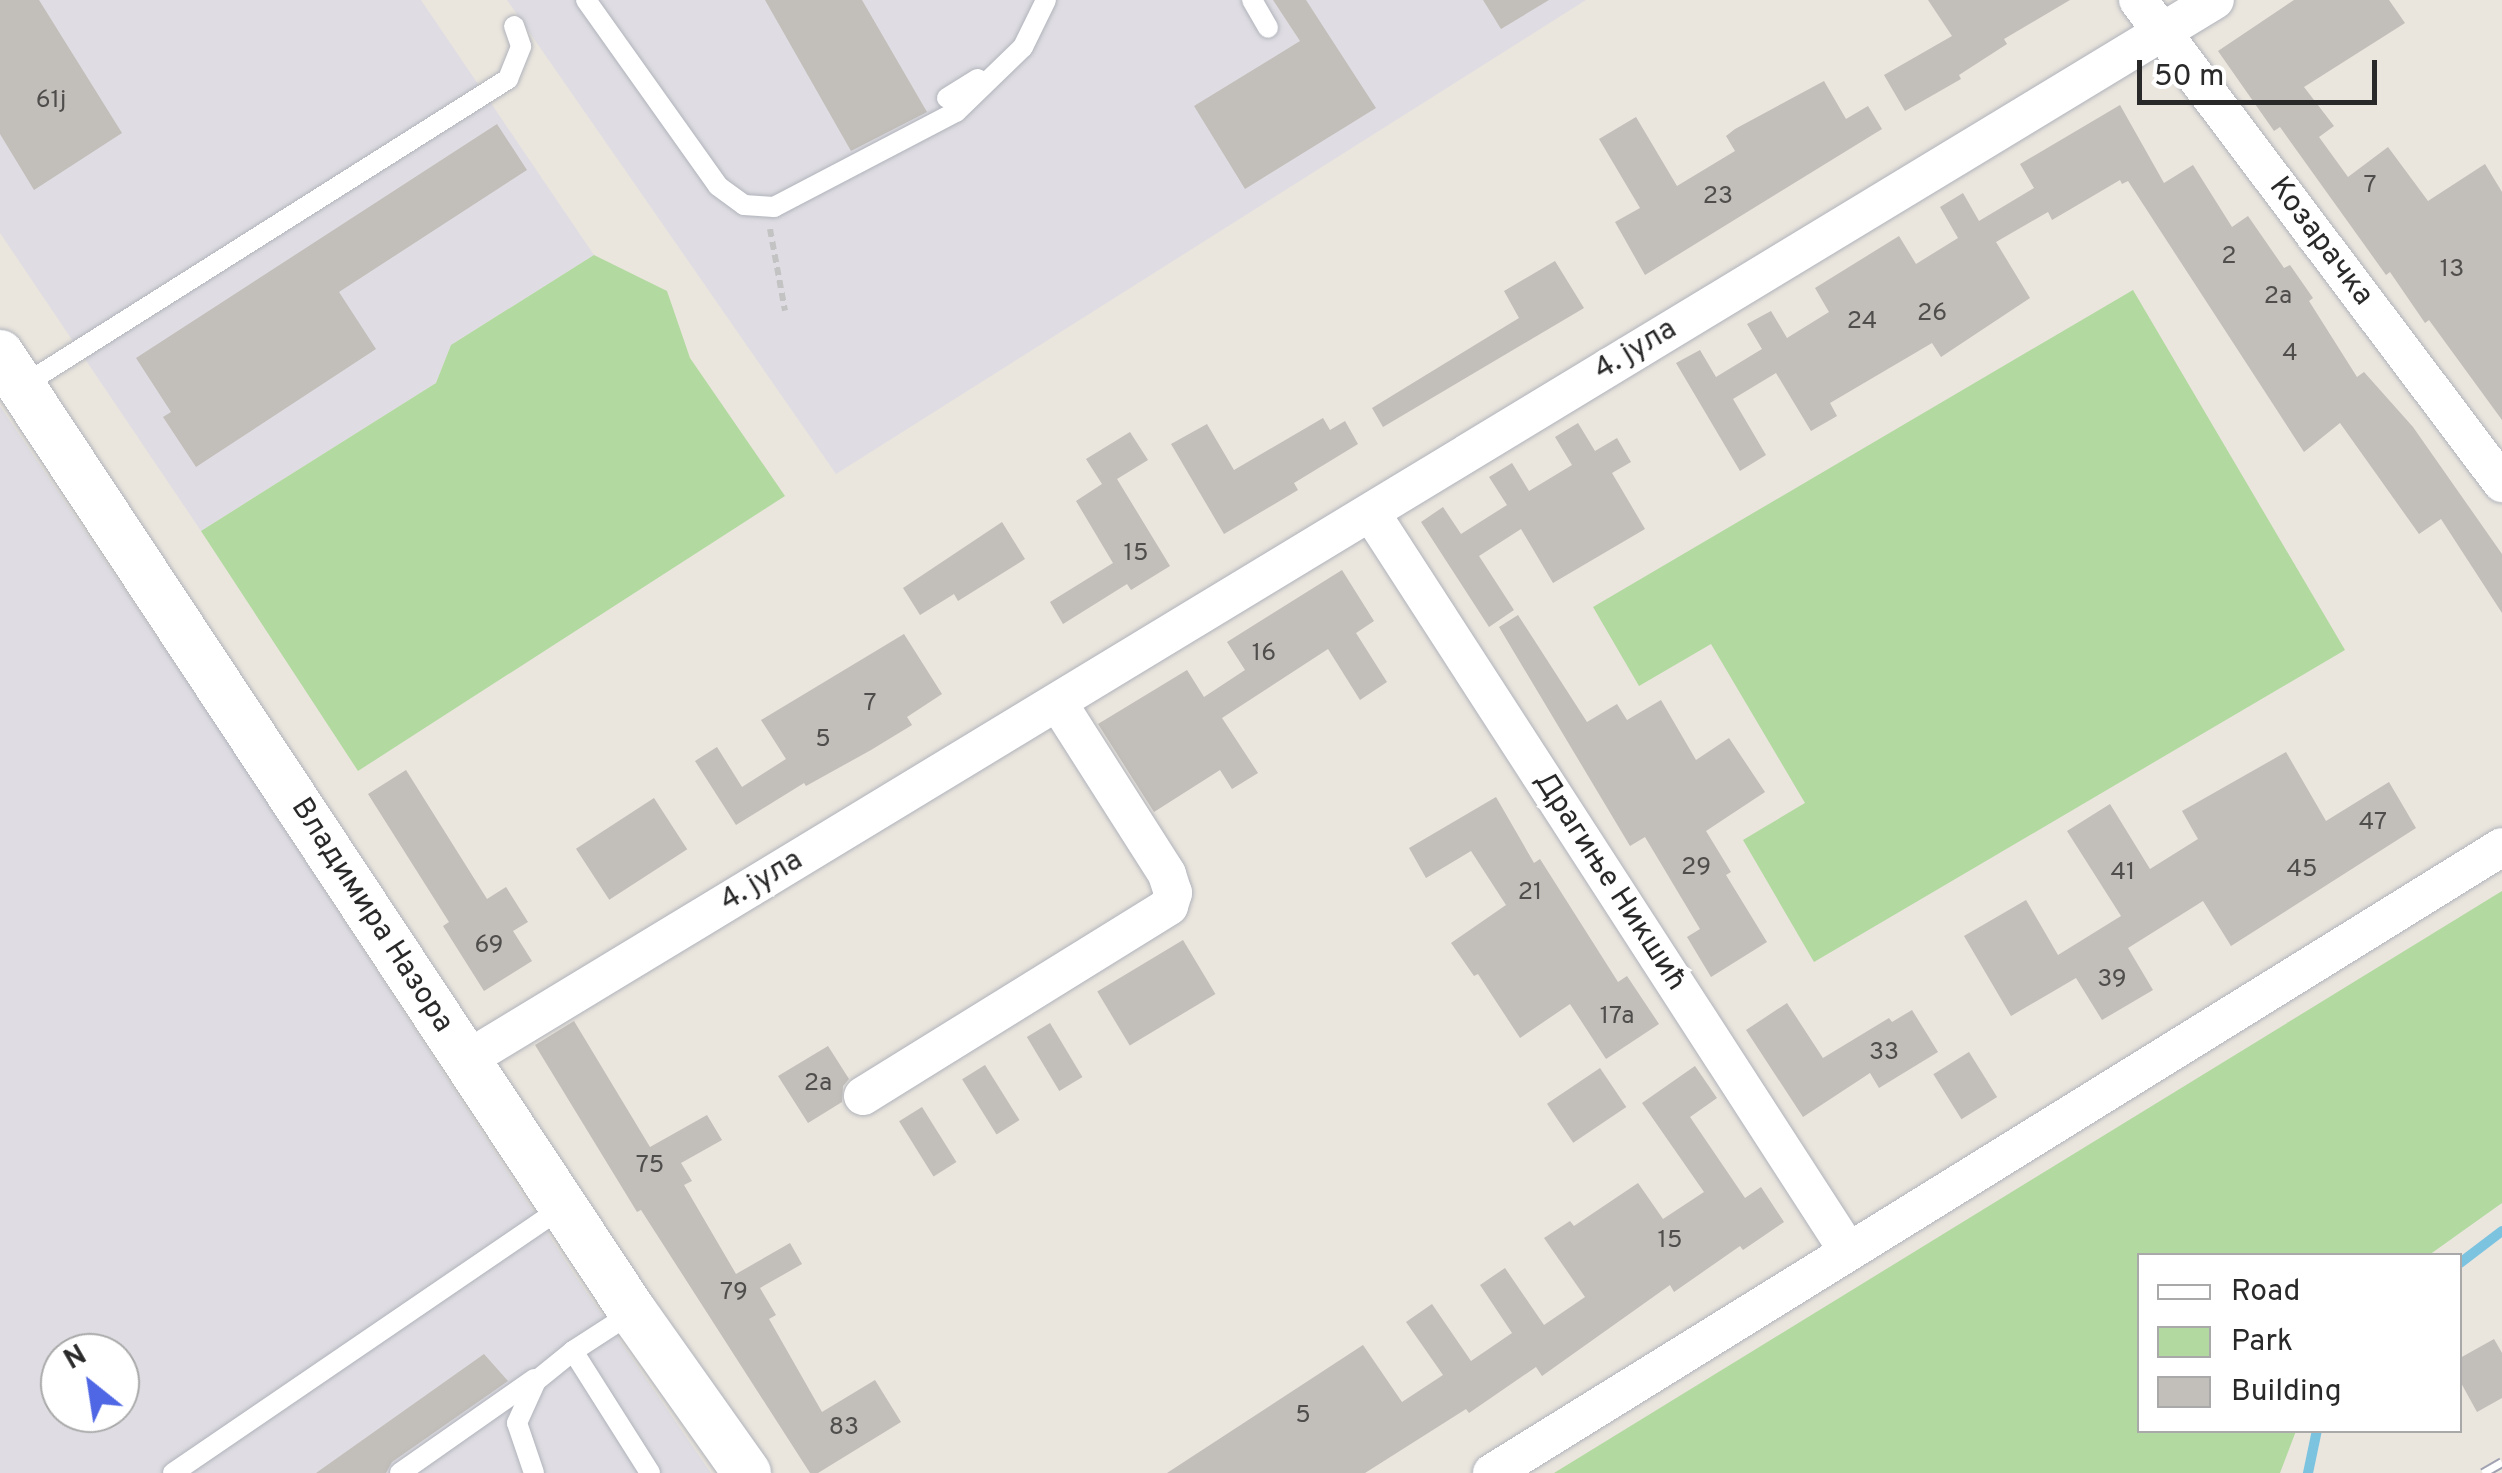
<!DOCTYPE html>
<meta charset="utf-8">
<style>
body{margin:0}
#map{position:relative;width:2502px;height:1473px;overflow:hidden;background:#eae5dd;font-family:Overpass,sans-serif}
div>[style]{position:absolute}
.industrial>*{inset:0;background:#dfdde3}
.green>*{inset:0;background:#b2daa0}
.stream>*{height:10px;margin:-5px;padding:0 5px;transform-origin:5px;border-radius:5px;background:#7cc3e0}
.building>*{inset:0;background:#c2beb9;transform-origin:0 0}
.path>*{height:6px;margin-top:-3px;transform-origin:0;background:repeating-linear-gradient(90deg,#c3c3c3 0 8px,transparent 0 13px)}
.roads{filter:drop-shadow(0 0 2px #b0b3bb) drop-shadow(0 0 2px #b0b3bb)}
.service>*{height:20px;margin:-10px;padding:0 10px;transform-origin:10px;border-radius:10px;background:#fff}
.minor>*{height:38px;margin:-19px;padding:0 19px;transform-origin:19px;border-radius:19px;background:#fff}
.tertiary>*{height:48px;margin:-24px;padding:0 24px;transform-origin:24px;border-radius:24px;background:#fff}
.rail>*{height:11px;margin-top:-5.5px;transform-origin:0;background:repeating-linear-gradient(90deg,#fff 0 22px,#a0a2b1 0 44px);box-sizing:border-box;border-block:2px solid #a0a2b1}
span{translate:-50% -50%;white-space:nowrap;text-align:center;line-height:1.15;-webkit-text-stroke:9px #fff;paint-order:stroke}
.number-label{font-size:25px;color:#4f4e4d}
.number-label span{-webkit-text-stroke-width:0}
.street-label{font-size:30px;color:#292929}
.legend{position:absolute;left:2137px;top:1253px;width:325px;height:180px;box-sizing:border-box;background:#fff;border:2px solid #a9a9a9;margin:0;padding:12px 18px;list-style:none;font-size:30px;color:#292929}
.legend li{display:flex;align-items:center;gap:20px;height:50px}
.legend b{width:50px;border:2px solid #a9a9a9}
.north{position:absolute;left:40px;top:1333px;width:100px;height:100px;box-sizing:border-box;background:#fff;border:2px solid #a9a9a9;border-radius:50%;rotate:330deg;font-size:28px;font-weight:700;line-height:40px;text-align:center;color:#292929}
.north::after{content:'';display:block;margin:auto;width:35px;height:45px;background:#4f67e4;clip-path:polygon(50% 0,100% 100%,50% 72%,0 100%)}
.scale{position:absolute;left:2137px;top:60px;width:240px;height:45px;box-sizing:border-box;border:5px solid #292929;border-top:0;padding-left:12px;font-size:30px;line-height:35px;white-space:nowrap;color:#292929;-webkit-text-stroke:8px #fff;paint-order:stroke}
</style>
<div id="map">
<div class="industrial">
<i style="clip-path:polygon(0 0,421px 0,594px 255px,451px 345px,436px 383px,201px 531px,0 233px)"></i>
<i style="clip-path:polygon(507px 0,1586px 0,836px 474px)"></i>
<i style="clip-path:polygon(evenodd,0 406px,231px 747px,576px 1277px,711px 1473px,0 1473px,0 406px,60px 1353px,120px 1353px,120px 1413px,60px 1413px,60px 1353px)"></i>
</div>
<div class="green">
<i style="clip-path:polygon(594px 255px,667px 291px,690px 358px,785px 496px,358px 771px,201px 531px,436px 383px,451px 345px)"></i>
<i style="clip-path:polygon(2133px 290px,2345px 650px,1814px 962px,1743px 840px,1805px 803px,1711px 644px,1639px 686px,1593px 607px)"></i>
<i style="clip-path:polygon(2502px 891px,2502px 1203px,2429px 1255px,2140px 1256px,2140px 1430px,2296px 1431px,2280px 1473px,1554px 1473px)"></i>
</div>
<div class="stream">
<i style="left:2460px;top:1263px;width:53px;rotate:-37.3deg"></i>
<i style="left:2308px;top:1473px;width:44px;rotate:-78.2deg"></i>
</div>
<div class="building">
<i style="clip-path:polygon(0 0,39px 0,122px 133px,34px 190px,0 134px)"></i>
<i style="clip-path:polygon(765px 0,862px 0,927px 112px,851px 151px)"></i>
<i style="clip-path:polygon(1273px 0,1306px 0,1376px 108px,1245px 189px,1194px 106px,1300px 41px)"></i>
<i style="clip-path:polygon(1483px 0,1549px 0,1501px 29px)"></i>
<i style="clip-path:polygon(1928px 0,2070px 0,2004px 39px,2007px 44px,1959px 75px,1961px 79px,1905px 111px,1884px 75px,1952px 36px)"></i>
<i style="clip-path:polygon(2294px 0,2389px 0,2405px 23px,2304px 87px,2334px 126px,2319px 137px,2348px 177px,2388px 147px,2428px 201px,2485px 164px,2502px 192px,2502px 420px,2429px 320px,2425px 323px,2390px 272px,2386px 275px,2280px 127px,2274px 131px,2218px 51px)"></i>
<i style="clip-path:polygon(1824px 81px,1846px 119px,1868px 106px,1882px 129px,1645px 275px,1615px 222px,1640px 208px,1599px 139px,1636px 117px,1677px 186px,1735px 151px,1726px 136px,1735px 129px)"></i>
<i style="clip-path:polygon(2120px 105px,2164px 183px,2193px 165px,2232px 227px,2248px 216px,2284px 268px,2290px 265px,2313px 298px,2309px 301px,2357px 377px,2364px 372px,2413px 427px,2502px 554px,2502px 613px,2441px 519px,2419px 534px,2340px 423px,2304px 452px,2128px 181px,2122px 184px,2120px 180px,2052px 220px,2048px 212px,1996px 242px,2030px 298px,1941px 357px,1932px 343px,1830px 403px,1837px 416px,1811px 431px,1776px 373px,1733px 399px,1766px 455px,1740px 471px,1676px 363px,1700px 350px,1716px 377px,1762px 349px,1747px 324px,1771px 311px,1787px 338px,1829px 312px,1815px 288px,1899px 236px,1916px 264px,1958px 238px,1940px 207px,1963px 193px,1979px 221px,2034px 188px,2020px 164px)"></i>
<i style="clip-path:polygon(497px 124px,527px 170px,339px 292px,376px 349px,196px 467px,163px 417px,171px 412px,136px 358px)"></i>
<i style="clip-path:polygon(1555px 261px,1584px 308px,1383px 427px,1372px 408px,1519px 318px,1504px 291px)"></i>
<i style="clip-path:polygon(1323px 418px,1330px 430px,1345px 421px,1358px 444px,1294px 483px,1298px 490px,1224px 534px,1171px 444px,1207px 424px,1234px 470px)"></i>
<i style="clip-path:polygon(1578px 423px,1595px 451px,1617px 438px,1631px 462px,1612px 473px,1645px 529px,1553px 583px,1521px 529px,1479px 556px,1514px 610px,1489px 627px,1421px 522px,1443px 507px,1461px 534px,1507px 505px,1489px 477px,1512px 463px,1529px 491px,1572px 465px,1555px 437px)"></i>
<i style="clip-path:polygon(1130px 432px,1148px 460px,1117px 479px,1170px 566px,1131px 590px,1127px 584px,1063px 624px,1050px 602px,1113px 563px,1076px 501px,1102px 484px,1086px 459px)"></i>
<i style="clip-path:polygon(1002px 522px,1025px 559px,958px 601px,954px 594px,920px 615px,903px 588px)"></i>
<i style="clip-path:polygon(1342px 570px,1374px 621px,1356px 633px,1387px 682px,1360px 700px,1328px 649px,1222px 718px,1258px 773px,1232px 789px,1220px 770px,1154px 812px,1098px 724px,1187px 670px,1204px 697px,1245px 670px,1227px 642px)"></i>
<i style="clip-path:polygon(1518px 615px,1587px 722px,1617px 704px,1627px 720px,1661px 700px,1696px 760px,1729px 738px,1765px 792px,1706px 831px,1731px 872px,1726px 875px,1767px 942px,1711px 977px,1687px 937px,1700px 929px,1645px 837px,1630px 846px,1499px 627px)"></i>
<i style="clip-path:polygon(904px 634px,942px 694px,907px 717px,912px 725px,871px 750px,806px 786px,804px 783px,736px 825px,695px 761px,717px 747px,742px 787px,786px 759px,761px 720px)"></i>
<i style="clip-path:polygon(2286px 752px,2326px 821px,2389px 782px,2416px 828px,2231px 946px,2203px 901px,2128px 948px,2153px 990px,2102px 1020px,2076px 978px,2011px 1016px,1964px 936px,2026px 900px,2058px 955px,2121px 916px,2067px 831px,2110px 804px,2150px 869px,2198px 839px,2182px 811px)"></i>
<i style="clip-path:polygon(406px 770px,487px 899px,506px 887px,528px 922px,513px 931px,532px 961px,484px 991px,443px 926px,449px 922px,368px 794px)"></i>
<i style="clip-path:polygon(1496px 797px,1534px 863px,1540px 859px,1618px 982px,1627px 976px,1659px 1024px,1606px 1059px,1570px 1004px,1520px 1038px,1478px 974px,1474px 976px,1451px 943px,1506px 905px,1471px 851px,1426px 878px,1409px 848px)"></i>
<i style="left:654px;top:798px;width:61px;height:93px;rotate:57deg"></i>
<i style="left:1183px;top:940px;width:63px;height:100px;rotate:59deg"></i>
<i style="clip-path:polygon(1787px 1003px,1823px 1058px,1889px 1018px,1892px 1022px,1912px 1010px,1938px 1052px,1879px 1088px,1870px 1073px,1803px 1117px,1746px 1030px)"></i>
<i style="clip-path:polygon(574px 1021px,650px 1147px,707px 1115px,722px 1140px,681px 1163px,692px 1181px,684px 1185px,736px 1274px,790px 1243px,802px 1264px,760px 1288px,776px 1315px,769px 1319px,822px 1412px,875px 1380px,901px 1422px,818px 1473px,810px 1473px,641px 1210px,637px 1212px,535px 1045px)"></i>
<i style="left:1050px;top:1023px;width:63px;height:27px;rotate:59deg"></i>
<i style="clip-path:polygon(828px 1046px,849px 1079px,843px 1086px,842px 1102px,808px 1123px,778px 1076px)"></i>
<i style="left:1969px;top:1052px;width:53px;height:42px;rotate:58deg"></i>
<i style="left:985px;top:1065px;width:65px;height:27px;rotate:58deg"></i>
<i style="clip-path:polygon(1695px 1066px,1717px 1098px,1690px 1117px,1745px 1198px,1761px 1187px,1784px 1222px,1743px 1250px,1740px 1246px,1674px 1292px,1670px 1285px,1542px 1376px,1536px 1367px,1469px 1413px,1466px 1409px,1365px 1473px,1167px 1473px,1363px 1345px,1402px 1402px,1443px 1375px,1406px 1322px,1432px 1304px,1471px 1361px,1512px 1333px,1480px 1285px,1505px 1268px,1544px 1325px,1585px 1297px,1544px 1238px,1570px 1221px,1574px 1226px,1638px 1183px,1663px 1219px,1704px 1192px,1642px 1103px)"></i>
<i style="left:1600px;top:1068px;width:47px;height:64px;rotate:56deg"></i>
<i style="left:922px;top:1107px;width:65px;height:27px;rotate:58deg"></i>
<i style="clip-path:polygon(2494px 1339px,2502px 1353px,2502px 1398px,2477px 1412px,2460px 1381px,2460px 1358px)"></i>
<i style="clip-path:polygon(484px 1354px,508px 1381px,392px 1462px,386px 1473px,316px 1473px)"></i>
</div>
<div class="path">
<i style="left:770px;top:229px;width:83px;rotate:79.6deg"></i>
</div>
<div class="roads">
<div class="service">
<i style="left:586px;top:0;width:228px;rotate:54.6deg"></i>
<i style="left:718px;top:186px;width:32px;rotate:36deg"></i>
<i style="left:744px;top:205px;width:30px;rotate:4deg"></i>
<i style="left:774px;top:207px;width:205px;rotate:-27.6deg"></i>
<i style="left:956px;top:112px;width:93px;rotate:-44.1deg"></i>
<i style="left:1023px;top:47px;width:52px;rotate:-63.9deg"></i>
<i style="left:1252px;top:0;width:32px;rotate:60deg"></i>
<i style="left:947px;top:98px;width:36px;rotate:-32deg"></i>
<i style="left:22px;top:386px;width:575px;rotate:-32.28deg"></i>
<i style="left:508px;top:79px;width:35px;rotate:-68deg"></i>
<i style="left:521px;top:46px;width:21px;rotate:-109deg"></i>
<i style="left:573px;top:1351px;width:144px;rotate:57.7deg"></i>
<i style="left:173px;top:1473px;width:472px;rotate:-34.3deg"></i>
<i style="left:400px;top:1473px;width:164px;rotate:-35deg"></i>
<i style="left:534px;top:1473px;width:53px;rotate:-108.8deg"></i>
<i style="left:517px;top:1423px;width:46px;rotate:-65.7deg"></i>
<i style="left:536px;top:1381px;width:48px;rotate:-39deg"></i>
<i style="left:573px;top:1351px;width:72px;rotate:-33deg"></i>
</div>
<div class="minor">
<i style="left:2138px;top:0;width:605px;rotate:53deg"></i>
<i style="left:1371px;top:513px;width:879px;rotate:57.12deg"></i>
<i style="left:466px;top:1060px;width:2045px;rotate:-31.22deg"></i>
<i style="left:863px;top:1096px;width:360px;rotate:-31.8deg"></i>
<i style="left:1169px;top:906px;width:14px;rotate:-73deg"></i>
<i style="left:1173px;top:893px;width:20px;rotate:-108deg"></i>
<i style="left:1167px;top:874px;width:203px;rotate:-122.5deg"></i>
<i style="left:1492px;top:1473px;width:1188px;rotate:-31.79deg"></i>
</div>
<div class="tertiary">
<i style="left:0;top:354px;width:1148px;rotate:56.55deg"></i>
<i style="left:633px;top:1312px;width:197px;rotate:54.7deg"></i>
</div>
</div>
<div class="rail">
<i style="left:2483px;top:1473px;width:22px;rotate:-30deg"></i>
</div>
<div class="number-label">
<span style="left:51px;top:101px">61j</span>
<span style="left:2370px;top:186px">7</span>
<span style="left:1718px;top:197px">23</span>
<span style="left:2229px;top:257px">2</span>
<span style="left:2452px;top:270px">13</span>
<span style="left:2278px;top:297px">2a</span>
<span style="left:1932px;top:314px">26</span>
<span style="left:1862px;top:322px">24</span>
<span style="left:2290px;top:354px">4</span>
<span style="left:1136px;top:554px">15</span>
<span style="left:1264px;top:654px">16</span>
<span style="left:870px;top:704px">7</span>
<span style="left:823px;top:740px">5</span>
<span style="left:2373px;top:823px">47</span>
<span style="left:1696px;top:868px">29</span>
<span style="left:2302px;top:870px">45</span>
<span style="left:2123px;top:873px">41</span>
<span style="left:1530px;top:893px">21</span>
<span style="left:489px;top:946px">69</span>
<span style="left:2112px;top:980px">39</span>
<span style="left:1617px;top:1017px">17a</span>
<span style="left:1884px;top:1053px">33</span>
<span style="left:818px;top:1084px">2a</span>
<span style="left:650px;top:1166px">75</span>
<span style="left:1670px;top:1241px">15</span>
<span style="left:734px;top:1293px">79</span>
<span style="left:1303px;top:1416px">5</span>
<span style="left:844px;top:1428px">83</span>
</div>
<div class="street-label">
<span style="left:2320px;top:242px;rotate:53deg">Козарачка</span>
<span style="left:1636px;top:351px;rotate:-31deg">4. јула</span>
<span style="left:762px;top:882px;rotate:-31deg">4. јула</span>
<span style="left:1609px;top:882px;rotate:57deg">Драгиње Никшић</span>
<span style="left:371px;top:916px;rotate:57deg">Владимира Назора</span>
</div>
<ul class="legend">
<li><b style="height:12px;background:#fff"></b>Road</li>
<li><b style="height:28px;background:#b2daa0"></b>Park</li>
<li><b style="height:28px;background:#c2beb9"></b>Building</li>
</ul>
<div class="north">N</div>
<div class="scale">50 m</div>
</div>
